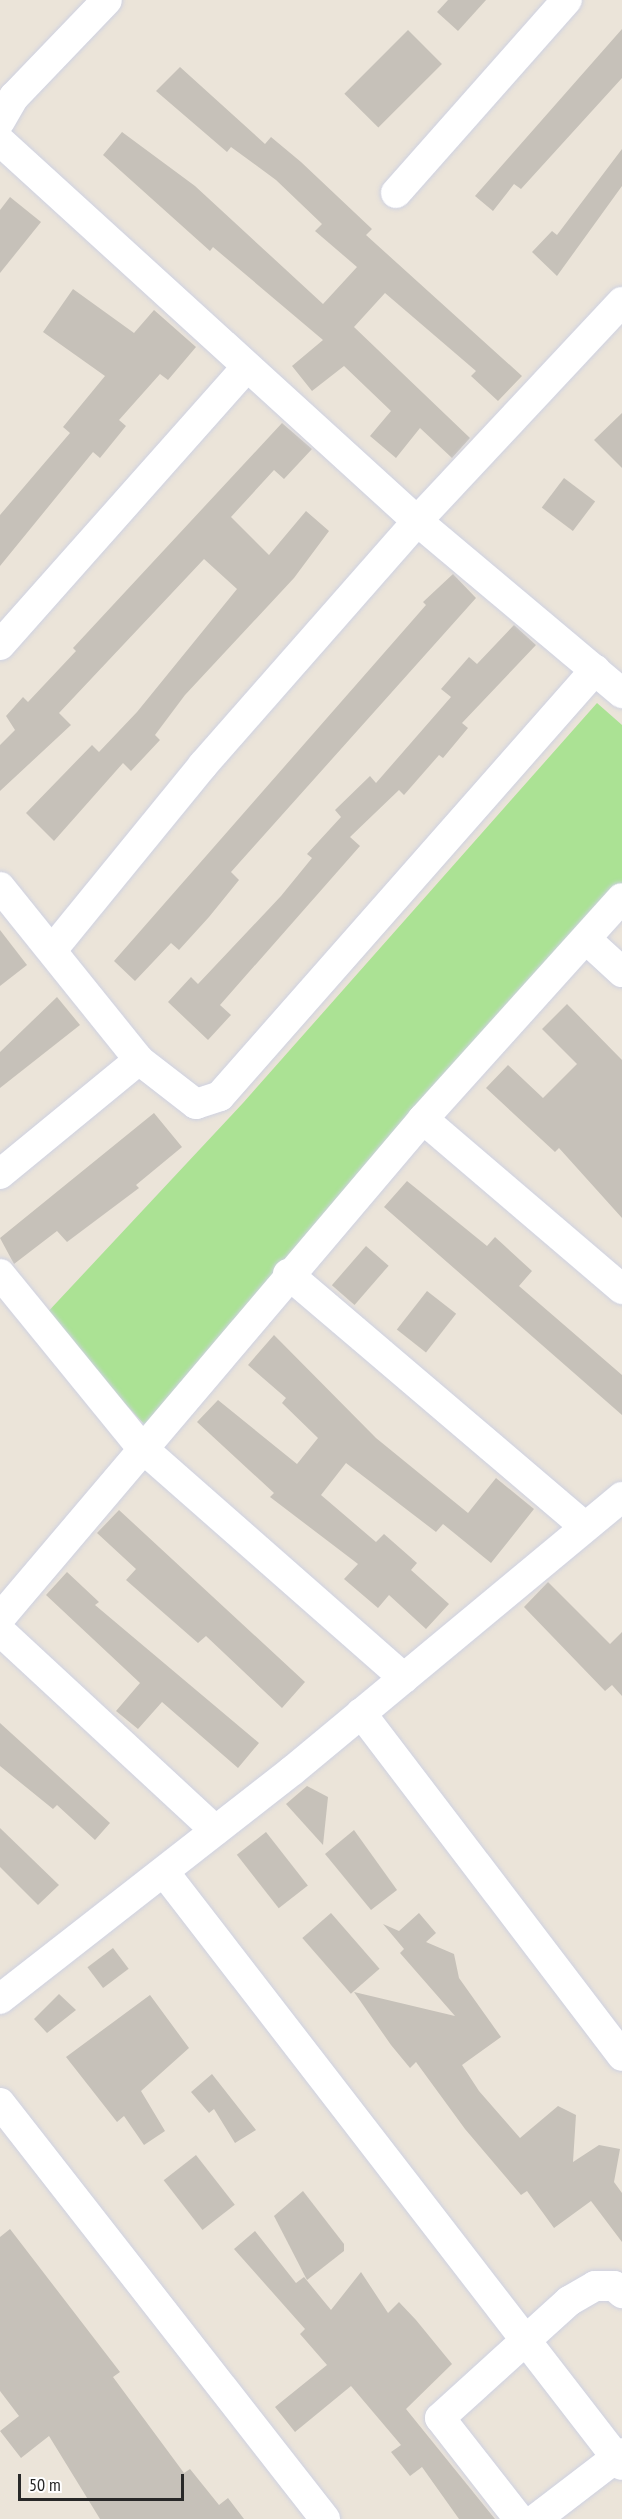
<!DOCTYPE html>
<style>
body{margin:0}
#map{position:relative;width:622px;height:2519px;overflow:hidden;background:#ebe4d9;font-family:"PT Sans Narrow",sans-serif}
div>[style]{position:absolute}
.green>*{inset:0;background:#abe294}
.building>*{inset:0;background:#c6c1b9;transform-origin:0 0}
.roads{filter:drop-shadow(0 0 2px #ced1e1) drop-shadow(0 0 2px #ced1e1)}
.minor>*{height:30px;margin:-15px;padding:0 15px;transform-origin:15px;border-radius:15px;background:#fff}
span{translate:-50% -50%;white-space:nowrap;text-align:center;line-height:1.15;-webkit-text-stroke:5px #fff;paint-order:stroke}
.scale{position:absolute;left:18px;top:2474px;width:166px;height:27px;box-sizing:border-box;border:3px solid #282828;border-top:0;padding-left:8px;font-size:18px;line-height:21px;white-space:nowrap;color:#282828;-webkit-text-stroke:4px #fff;paint-order:stroke}
</style>
<div id="map">
<div class="green">
<i style="clip-path:polygon(597px 703px,622px 725px,622px 901px,156px 1437px,44px 1316px,243px 1103px)"></i>
</div>
<div class="building">
<i style="clip-path:polygon(448px 0,486px 0,458px 31px,437px 12px)"></i>
<i style="clip-path:polygon(622px 29px,622px 78px,521px 189px,514px 184px,493px 211px,475px 196px)"></i>
<i style="left:408px;top:30px;width:48px;height:90px;rotate:45deg"></i>
<i style="clip-path:polygon(180px 67px,265px 144px,271px 137px,301px 162px,372px 229px,366px 235px,522px 376px,498px 401px,471px 376px,476px 371px,385px 293px,354px 327px,470px 438px,452px 458px,420px 428px,396px 458px,370px 436px,391px 411px,344px 366px,312px 391px,292px 366px,323px 340px,213px 247px,210px 251px,103px 155px,122px 132px,195px 186px,323px 304px,357px 267px,315px 231px,322px 224px,276px 180px,231px 147px,227px 152px,156px 91px)"></i>
<i style="clip-path:polygon(622px 149px,622px 186px,557px 276px,532px 252px,552px 231px,557px 235px)"></i>
<i style="clip-path:polygon(10px 197px,41px 222px,0 273px,0 210px)"></i>
<i style="clip-path:polygon(73px 289px,134px 333px,154px 310px,196px 347px,168px 380px,160px 374px,119px 420px,126px 426px,100px 458px,93px 452px,0 566px,0 515px,70px 433px,63px 427px,105px 376px,43px 332px)"></i>
<i style="clip-path:polygon(622px 413px,622px 468px,594px 440px)"></i>
<i style="clip-path:polygon(282px 423px,312px 449px,284px 479px,274px 470px,231px 517px,269px 555px,306px 511px,329px 531px,294px 578px,185px 695px,155px 735px,160px 740px,131px 771px,123px 763px,54px 841px,26px 813px,92px 745px,99px 752px,137px 712px,237px 589px,204px 559px,59px 713px,71px 725px,0 791px,0 745px,15px 730px,6px 716px,23px 697px,28px 702px,76px 651px,73px 648px)"></i>
<i style="left:564px;top:478px;width:39px;height:37px;rotate:37deg"></i>
<i style="clip-path:polygon(453px 574px,476px 598px,231px 872px,239px 880px,209px 917px,179px 950px,171px 943px,135px 981px,114px 961px,426px 605px,423px 602px)"></i>
<i style="clip-path:polygon(514px 625px,536px 645px,462px 723px,468px 728px,443px 758px,439px 755px,404px 795px,399px 790px,350px 837px,360px 846px,220px 1005px,231px 1015px,208px 1040px,168px 1002px,191px 977px,198px 984px,281px 896px,312px 858px,307px 854px,341px 817px,335px 810px,370px 776px,376px 783px,451px 697px,441px 689px,469px 657px,477px 664px)"></i>
<i style="clip-path:polygon(0 930px,27px 965px,0 986px)"></i>
<i style="clip-path:polygon(57px 997px,80px 1025px,0 1088px,0 1052px)"></i>
<i style="clip-path:polygon(567px 1004px,622px 1060px,622px 1218px,559px 1148px,555px 1152px,486px 1088px,508px 1065px,543px 1098px,577px 1064px,542px 1029px)"></i>
<i style="clip-path:polygon(154px 1113px,182px 1147px,136px 1185px,139px 1188px,67px 1242px,57px 1231px,14px 1264px,0 1238px)"></i>
<i style="clip-path:polygon(407px 1181px,487px 1246px,495px 1237px,532px 1271px,519px 1286px,622px 1375px,622px 1415px,384px 1207px)"></i>
<i style="left:366px;top:1246px;width:30px;height:52px;rotate:41deg"></i>
<i style="left:427px;top:1291px;width:37px;height:49px;rotate:38deg"></i>
<i style="clip-path:polygon(274px 1335px,376px 1438px,468px 1513px,496px 1478px,534px 1509px,491px 1563px,443px 1524px,436px 1532px,346px 1463px,321px 1495px,376px 1542px,384px 1534px,417px 1563px,411px 1570px,449px 1604px,426px 1629px,389px 1595px,378px 1608px,344px 1579px,358px 1564px,270px 1497px,274px 1493px,197px 1422px,218px 1400px,297px 1464px,318px 1438px,282px 1403px,286px 1398px,248px 1365px)"></i>
<i style="clip-path:polygon(119px 1510px,305px 1682px,282px 1708px,206px 1636px,198px 1643px,126px 1580px,136px 1569px,97px 1533px)"></i>
<i style="clip-path:polygon(67px 1572px,99px 1602px,95px 1605px,259px 1743px,238px 1768px,162px 1702px,138px 1729px,116px 1711px,140px 1683px,46px 1595px)"></i>
<i style="clip-path:polygon(548px 1582px,610px 1644px,622px 1632px,622px 1696px,612px 1685px,605px 1691px,524px 1607px)"></i>
<i style="clip-path:polygon(0 1723px,110px 1823px,95px 1840px,57px 1805px,53px 1809px,0 1766px)"></i>
<i style="clip-path:polygon(307px 1786px,328px 1797px,323px 1845px,286px 1804px)"></i>
<i style="clip-path:polygon(0 1828px,59px 1885px,38px 1905px,0 1867px)"></i>
<i style="clip-path:polygon(354px 1830px,397px 1890px,371px 1910px,325px 1854px)"></i>
<i style="left:266px;top:1832px;width:68px;height:37px;rotate:52deg"></i>
<i style="left:331px;top:1913px;width:74px;height:38px;rotate:49deg"></i>
<i style="clip-path:polygon(419px 1913px,436px 1933px,426px 1942px,454px 1954px,459px 1978px,501px 2037px,462px 2065px,479px 2091px,520px 2138px,558px 2106px,576px 2115px,573px 2162px,599px 2145px,620px 2149px,614px 2182px,622px 2193px,622px 2242px,591px 2201px,554px 2228px,527px 2191px,521px 2195px,465px 2129px,416px 2062px,410px 2068px,391px 2045px,354px 1992px,455px 2016px,400px 1953px,404px 1949px,383px 1924px,399px 1931px)"></i>
<i style="left:113px;top:1948px;width:26px;height:32px;rotate:53deg"></i>
<i style="clip-path:polygon(59px 1994px,76px 2010px,47px 2033px,34px 2019px)"></i>
<i style="clip-path:polygon(150px 1995px,189px 2048px,141px 2091px,165px 2131px,144px 2145px,124px 2116px,117px 2122px,66px 2057px)"></i>
<i style="clip-path:polygon(212px 2074px,256px 2130px,235px 2143px,214px 2109px,209px 2113px,191px 2092px)"></i>
<i style="left:196px;top:2155px;width:63px;height:41px;rotate:52deg"></i>
<i style="clip-path:polygon(303px 2191px,344px 2244px,344px 2251px,307px 2280px,274px 2216px)"></i>
<i style="clip-path:polygon(10px 2229px,120px 2372px,113px 2377px,184px 2473px,190px 2469px,219px 2505px,228px 2498px,244px 2519px,100px 2519px,49px 2436px,21px 2458px,0 2431px,19px 2416px,0 2391px,0 2237px)"></i>
<i style="clip-path:polygon(255px 2231px,296px 2283px,304px 2277px,331px 2310px,361px 2272px,388px 2313px,399px 2302px,416px 2320px,452px 2364px,406px 2409px,495px 2519px,459px 2519px,422px 2467px,410px 2476px,391px 2452px,401px 2445px,351px 2386px,295px 2432px,275px 2407px,327px 2365px,300px 2334px,305px 2329px,234px 2249px)"></i>
</div>
<div class="roads">
<div class="minor">
<i style="left:0;top:121px;width:28px;rotate:-60deg"></i>
<i style="left:14px;top:97px;width:134px;rotate:-46.2deg"></i>
<i style="left:0;top:141px;width:564px;rotate:42.34deg"></i>
<i style="left:417px;top:521px;width:268px;rotate:40deg"></i>
<i style="left:396px;top:193px;width:258px;rotate:-48.5deg"></i>
<i style="left:0;top:645px;width:372px;rotate:-48.4deg"></i>
<i style="left:0;top:887px;width:222px;rotate:51.2deg"></i>
<i style="left:139px;top:1060px;width:72px;rotate:37.7deg"></i>
<i style="left:196px;top:1104px;width:25px;rotate:-18deg"></i>
<i style="left:220px;top:1096px;width:568px;rotate:-48.64deg"></i>
<i style="left:586px;top:939px;width:49px;rotate:42.5deg"></i>
<i style="left:53px;top:949px;width:237px;rotate:-50.8deg"></i>
<i style="left:203px;top:765px;width:325px;rotate:-48.7deg"></i>
<i style="left:417px;top:521px;width:300px;rotate:-46.9deg"></i>
<i style="left:423px;top:1119px;width:262px;rotate:40.5deg"></i>
<i style="left:0;top:1174px;width:180px;rotate:-39.4deg"></i>
<i style="left:0;top:1274px;width:223px;rotate:50.8deg"></i>
<i style="left:141px;top:1447px;width:350px;rotate:41.3deg"></i>
<i style="left:288px;top:1274px;width:387px;rotate:40.4deg"></i>
<i style="left:0;top:1618px;width:654px;rotate:-49.71deg"></i>
<i style="left:423px;top:1119px;width:297px;rotate:-48deg"></i>
<i style="left:0;top:1631px;width:293px;rotate:42.8deg"></i>
<i style="left:361px;top:1713px;width:431px;rotate:52.7deg"></i>
<i style="left:164px;top:1872px;width:749px;rotate:52.32deg"></i>
<i style="left:0;top:1999px;width:370px;rotate:-38deg"></i>
<i style="left:292px;top:1771px;width:429px;rotate:-39.7deg"></i>
<i style="left:0;top:2103px;width:528px;rotate:52deg"></i>
<i style="left:519px;top:2519px;width:128px;rotate:-128deg"></i>
<i style="left:440px;top:2418px;width:174px;rotate:-42.2deg"></i>
<i style="left:569px;top:2301px;width:30px;rotate:-30deg"></i>
<i style="left:595px;top:2286px;width:19px"></i>
<i style="left:614px;top:2286px;width:11px;rotate:41deg"></i>
<i style="left:536px;top:2519px;width:108px;rotate:-37.5deg"></i>
</div>
</div>
<div class="scale">50 m</div>
</div>
